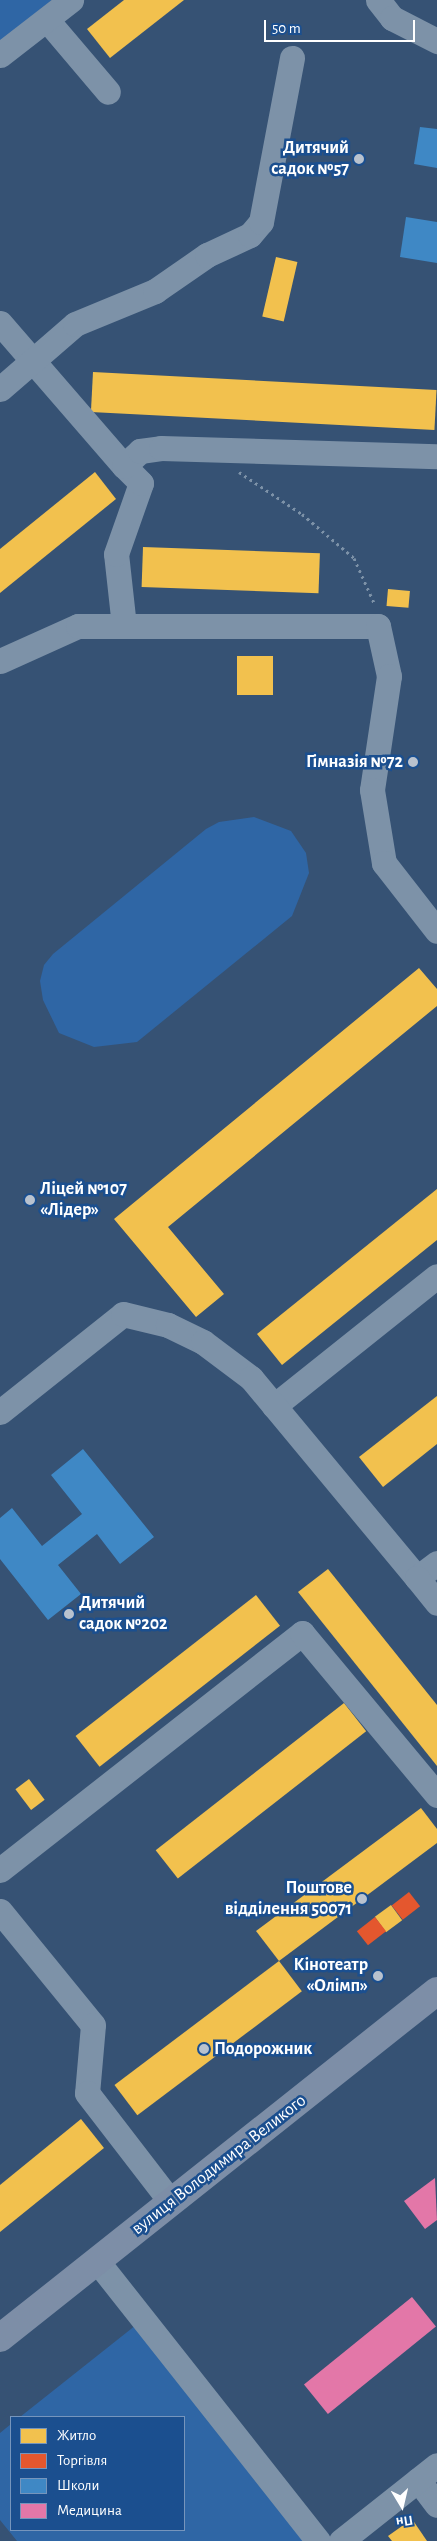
<!DOCTYPE html>
<meta charset="utf-8">
<style>
body{margin:0}
#map{position:relative;width:437px;height:2541px;overflow:hidden;background:#365274;font-family:"Alegreya Sans",sans-serif}
div>[style]{position:absolute}
.green>*{inset:0;background:#2f66a5}
.homes>*{inset:0;background:#f2c14e;transform-origin:0 0}
.shops>*{inset:0;background:#e4572e;transform-origin:0 0}
.schools>*{inset:0;background:#3f88c5}
.health>*{inset:0;background:#e377a8;transform-origin:0 0}
.path>*{height:3px;margin-top:-1.5px;transform-origin:0;background:repeating-linear-gradient(90deg,#7d92a8 0 2.5px,transparent 0 6.5px)}
.minor>*{height:25px;margin:-12.5px;padding:0 12.5px;transform-origin:12.5px;border-radius:12.5px;background:#7d92a8}
.major>*{height:28px;margin:-14px;padding:0 14px;transform-origin:14px;border-radius:14px;background:#7d8ea7}
.dots>*{width:14px;height:14px;translate:-50% -50%;box-sizing:border-box;border:2px solid #1b4f8f;border-radius:50%}
span{translate:-50% -50%;white-space:nowrap;text-align:center;line-height:1.15;-webkit-text-stroke:5px #1b4f8f;paint-order:stroke}
.poi-label{font-size:18px;color:#fff;font-weight:700}
.right{translate:-100% -50%;text-align:right}
.left{translate:0 -50%;text-align:left}
.street-label{font-size:18px;color:#fff}
.legend{position:absolute;left:10px;top:2416px;width:175px;height:115px;box-sizing:border-box;background:#1b4f8f;border:1px solid #7695bc;margin:0;padding:6px 9px;list-style:none;font-size:15px;color:#fff}
.legend li{display:flex;align-items:center;gap:10px;height:25px}
.legend b{width:25px;border:1px solid #7695bc}
.north{position:absolute;left:377px;top:2481px;width:50px;height:50px;-webkit-text-stroke:4px #1b4f8f;paint-order:stroke;rotate:171deg;font-size:14px;font-weight:700;line-height:20px;text-align:center;color:#fff}
.north::after{content:'';display:block;margin:auto;width:18px;height:22px;background:#fff;clip-path:polygon(50% 0,100% 100%,50% 72%,0 100%)}
.scale{position:absolute;left:264px;top:20px;width:151px;height:22px;box-sizing:border-box;border:2px solid #fff;border-top:0;padding-left:6px;font-size:15px;line-height:18px;white-space:nowrap;color:#fff;-webkit-text-stroke:4px #1b4f8f;paint-order:stroke}
</style>
<div id="map">
<div class="green">
<i style="clip-path:polygon(0 0,52px 0,0 41px)"></i>
<i style="clip-path:polygon(254px 817px,291px 831px,306px 853px,309px 873px,292px 916px,137px 1042px,94px 1047px,59px 1033px,43px 1000px,40px 981px,44px 965px,53px 954px,206px 829px,219px 822px)"></i>
<i style="clip-path:polygon(136px 2325px,304px 2541px,17px 2541px,0 2520px,0 2433px,11px 2424px,11px 2530px,184px 2530px,184px 2417px,20px 2417px)"></i>
</div>
<div class="homes">
<i style="clip-path:polygon(124px 0,184px 0,110px 58px,87px 29px)"></i>
<i style="left:276px;top:257px;width:22px;height:61px;rotate:13deg"></i>
<i style="left:93px;top:372px;width:344px;height:40px;rotate:3deg"></i>
<i style="clip-path:polygon(95px 472px,116px 499px,0 593px,0 549px)"></i>
<i style="left:143px;top:547px;width:177px;height:40px;rotate:2deg"></i>
<i style="left:388px;top:589px;width:22px;height:17px;rotate:5deg"></i>
<i style="left:237px;top:656px;width:36px;height:39px"></i>
<i style="clip-path:polygon(419px 968px,437px 989px,437px 1006px,168px 1227px,224px 1294px,196px 1317px,114px 1219px)"></i>
<i style="clip-path:polygon(437px 1189px,437px 1240px,282px 1365px,257px 1334px)"></i>
<i style="clip-path:polygon(437px 1396px,437px 1444px,383px 1487px,359px 1457px)"></i>
<i style="clip-path:polygon(328px 1569px,437px 1705px,437px 1766px,298px 1592px)"></i>
<i style="left:256px;top:1595px;width:39px;height:229px;rotate:52deg"></i>
<i style="left:344px;top:1703px;width:36px;height:239px;rotate:52deg"></i>
<i style="left:29px;top:1779px;width:26px;height:17px;rotate:53deg"></i>
<i style="clip-path:polygon(421px 1808px,437px 1829px,437px 1843px,279px 1961px,256px 1931px)"></i>
<i style="left:391px;top:1905px;width:19px;height:20px;rotate:54deg"></i>
<i style="left:279px;top:1961px;width:38px;height:206px;rotate:53deg"></i>
<i style="clip-path:polygon(81px 2119px,104px 2148px,0 2232px,0 2185px)"></i>
<i style="clip-path:polygon(412px 2519px,427px 2541px,392px 2541px,388px 2536px)"></i>
</div>
<div class="shops">
<i style="left:409px;top:1892px;width:18px;height:22px;rotate:52deg"></i>
<i style="left:375px;top:1917px;width:18px;height:23px;rotate:52deg"></i>
</div>
<div class="schools">
<i style="clip-path:polygon(420px 127px,437px 129px,437px 168px,414px 164px)"></i>
<i style="clip-path:polygon(406px 217px,437px 222px,437px 263px,400px 257px)"></i>
<i style="clip-path:polygon(83px 1449px,154px 1537px,120px 1564px,97px 1534px,58px 1565px,81px 1594px,48px 1620px,0 1559px,0 1518px,12px 1508px,42px 1546px,82px 1514px,51px 1475px)"></i>
</div>
<div class="health">
<i style="clip-path:polygon(435px 2178px,437px 2220px,425px 2229px,404px 2201px)"></i>
<i style="left:412px;top:2297px;width:38px;height:139px;rotate:51deg"></i>
</div>
<div class="path">
<i style="left:239px;top:472px;width:76px;rotate:33.7deg"></i>
<i style="left:302px;top:514px;width:68px;rotate:40.2deg"></i>
<i style="left:354px;top:558px;width:51px;rotate:65.9deg"></i>
</div>
<div class="minor">
<i style="left:378px;top:0;width:23px;rotate:52deg"></i>
<i style="left:392px;top:18px;width:51px;rotate:27.1deg"></i>
<i style="left:47px;top:20px;width:94px;rotate:49.7deg"></i>
<i style="left:0;top:55px;width:90px;rotate:-37.8deg"></i>
<i style="left:0;top:323px;width:189px;rotate:49.1deg"></i>
<i style="left:0;top:389px;width:99px;rotate:-40.9deg"></i>
<i style="left:75px;top:324px;width:87px;rotate:-22.4deg"></i>
<i style="left:155px;top:291px;width:63px;rotate:-34.7deg"></i>
<i style="left:207px;top:255px;width:47px;rotate:-24.9deg"></i>
<i style="left:250px;top:235px;width:17px;rotate:-50deg"></i>
<i style="left:261px;top:222px;width:167px;rotate:-79.3deg"></i>
<i style="left:124px;top:626px;width:72px;rotate:-96.3deg"></i>
<i style="left:116px;top:554px;width:75px;rotate:-70.6deg"></i>
<i style="left:141px;top:483px;width:24px;rotate:-135deg"></i>
<i style="left:124px;top:466px;width:22px;rotate:-43deg"></i>
<i style="left:140px;top:451px;width:21px;rotate:-8deg"></i>
<i style="left:161px;top:448px;width:276px;rotate:1.7deg"></i>
<i style="left:0;top:661px;width:85px;rotate:-24.2deg"></i>
<i style="left:78px;top:626px;width:300px"></i>
<i style="left:378px;top:626px;width:51px;rotate:77.6deg"></i>
<i style="left:389px;top:676px;width:115px;rotate:98.5deg"></i>
<i style="left:372px;top:790px;width:74px;rotate:80.7deg"></i>
<i style="left:384px;top:863px;width:86px;rotate:52.1deg"></i>
<i style="left:274px;top:1406px;width:208px;rotate:-38.6deg"></i>
<i style="left:0;top:1412px;width:157px;rotate:-38.5deg"></i>
<i style="left:123px;top:1314px;width:46px;rotate:13.7deg"></i>
<i style="left:168px;top:1325px;width:39px;rotate:26deg"></i>
<i style="left:203px;top:1342px;width:60px;rotate:36.9deg"></i>
<i style="left:251px;top:1378px;width:260px;rotate:50.3deg"></i>
<i style="left:437px;top:1563px;width:25px;rotate:143deg"></i>
<i style="left:417px;top:1578px;width:32px;rotate:51deg"></i>
<i style="left:0;top:1870px;width:384px;rotate:-38.1deg"></i>
<i style="left:302px;top:1633px;width:211px;rotate:50.2deg"></i>
<i style="left:0;top:1911px;width:147px;rotate:50.8deg"></i>
<i style="left:93px;top:2025px;width:68px;rotate:95deg"></i>
<i style="left:87px;top:2093px;width:138px;rotate:52.4deg"></i>
<i style="left:97px;top:2261px;width:357px;rotate:51.7deg"></i>
<i style="left:418px;top:2480px;width:31px;rotate:53deg"></i>
<i style="left:341px;top:2541px;width:122px;rotate:-38.4deg"></i>
</div>
<div class="major">
<i style="left:0;top:2338px;width:558px;rotate:-38.45deg"></i>
</div>
<div class="dots">
<i style="left:359px;top:159px;background:#b9c2ce"></i>
<i style="left:413px;top:762px;background:#b9c2ce"></i>
<i style="left:30px;top:1200px;background:#b9c2ce"></i>
<i style="left:69px;top:1614px;background:#b9c2ce"></i>
<i style="left:362px;top:1899px;background:#b9c2ce"></i>
<i style="left:378px;top:1976px;background:#b9c2ce"></i>
<i style="left:204px;top:2049px;background:#b9c2ce"></i>
</div>
<div class="poi-label">
<span class="right" style="left:349px;top:159px">Дитячий<br>садок №57</span>
<span class="right" style="left:403px;top:762px">Гімназія №72</span>
<span class="left" style="left:40px;top:1200px">Ліцей №107<br>«Лідер»</span>
<span class="left" style="left:79px;top:1614px">Дитячий<br>садок №202</span>
<span class="right" style="left:352px;top:1899px">Поштове<br>відділення 50071</span>
<span class="right" style="left:368px;top:1976px">Кінотеатр<br>«Олімп»</span>
<span class="left" style="left:214px;top:2049px">Подорожник</span>
</div>
<div class="street-label">
<span style="left:219px;top:2165px;rotate:-38deg">вулиця Володимира Великого</span>
</div>
<ul class="legend">
<li><b style="height:14px;background:#f2c14e"></b>Житло</li>
<li><b style="height:14px;background:#e4572e"></b>Торгівля</li>
<li><b style="height:14px;background:#3f88c5"></b>Школи</li>
<li><b style="height:14px;background:#e377a8"></b>Медицина</li>
</ul>
<div class="north">Пн</div>
<div class="scale">50 m</div>
</div>
